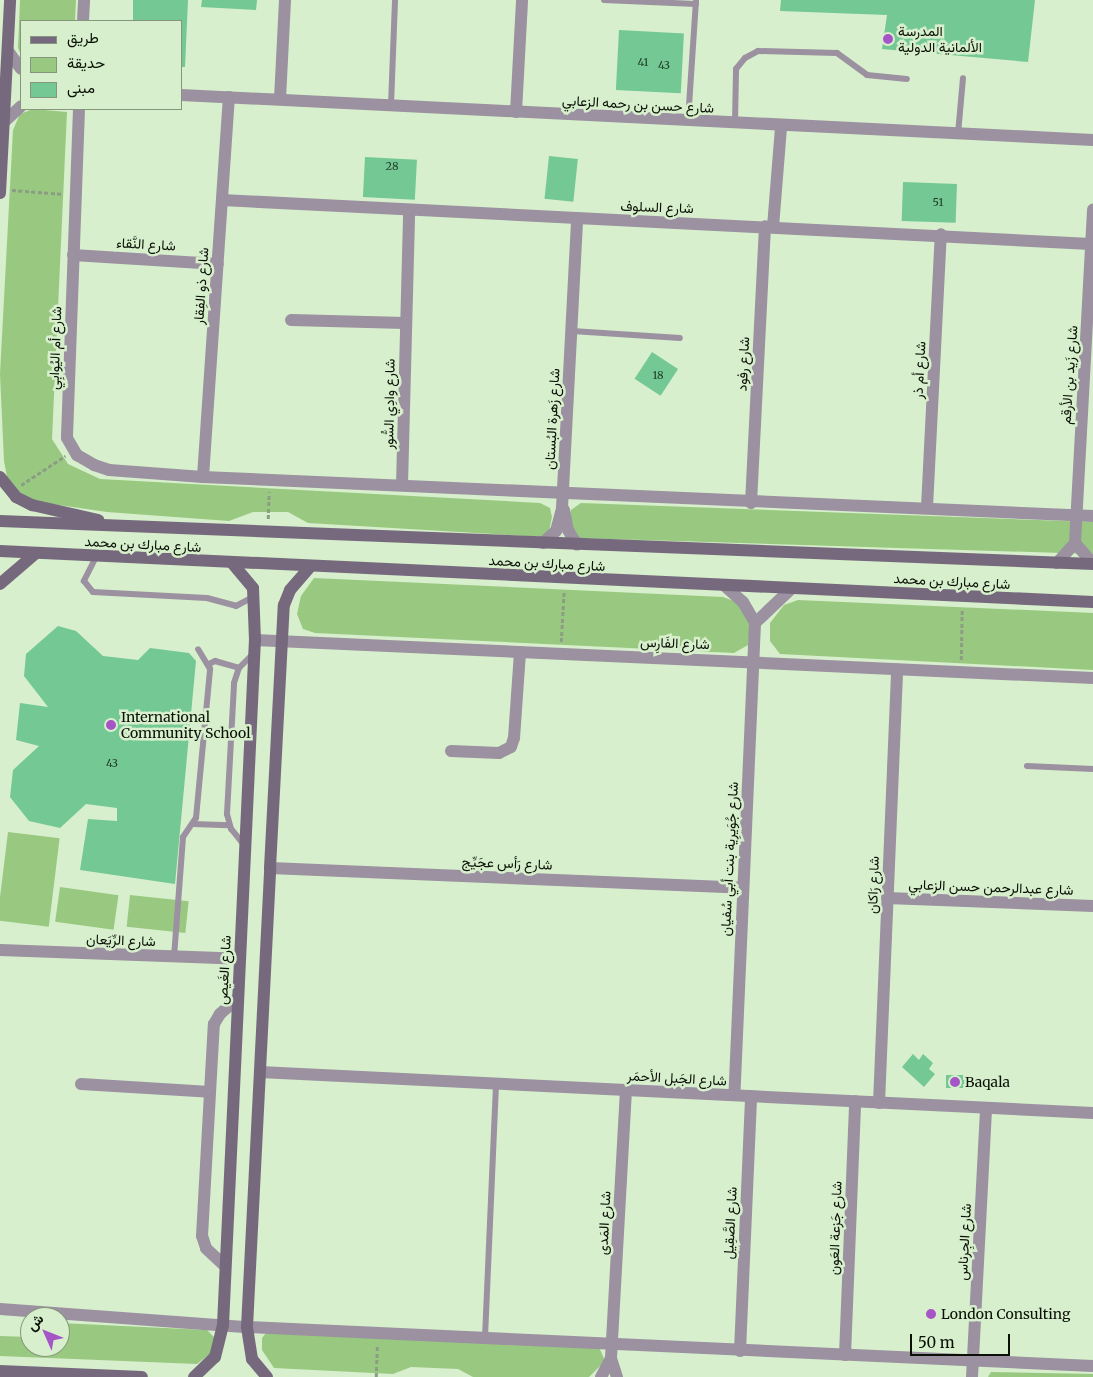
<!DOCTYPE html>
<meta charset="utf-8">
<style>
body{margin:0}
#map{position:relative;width:1093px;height:1377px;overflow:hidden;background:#d7efcc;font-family:Merriweather,Vazirmatn,serif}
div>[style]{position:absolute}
.green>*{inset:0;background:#99c980;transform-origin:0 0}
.building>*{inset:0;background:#73c894;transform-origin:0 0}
.path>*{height:2.5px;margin-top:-1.25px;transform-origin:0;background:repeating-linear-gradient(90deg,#8b9d83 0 4px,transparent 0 6.5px)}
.lane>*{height:6px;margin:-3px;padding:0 3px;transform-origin:3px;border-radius:3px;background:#9b91a0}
.street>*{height:12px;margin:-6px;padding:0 6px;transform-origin:6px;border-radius:6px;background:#9b91a0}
.secondary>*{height:12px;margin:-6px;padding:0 6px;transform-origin:6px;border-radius:6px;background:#77697d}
.dots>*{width:14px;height:14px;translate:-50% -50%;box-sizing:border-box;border:2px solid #d7efcc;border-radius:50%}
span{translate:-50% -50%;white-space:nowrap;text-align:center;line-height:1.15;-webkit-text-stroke:5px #d7efcc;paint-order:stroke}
.number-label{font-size:11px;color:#243e29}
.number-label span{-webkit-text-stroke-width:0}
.poi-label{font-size:14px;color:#091005}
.left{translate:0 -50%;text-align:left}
.street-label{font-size:14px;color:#091005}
.legend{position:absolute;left:20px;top:20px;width:162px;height:90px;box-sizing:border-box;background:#d7efcc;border:1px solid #85967c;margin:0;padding:6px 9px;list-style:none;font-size:15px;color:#091005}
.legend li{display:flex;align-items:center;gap:10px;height:25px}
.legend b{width:25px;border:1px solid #85967c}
.north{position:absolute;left:20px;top:1307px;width:50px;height:50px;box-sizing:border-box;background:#d7efcc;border:1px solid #85967c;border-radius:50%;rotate:314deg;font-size:14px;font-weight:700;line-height:20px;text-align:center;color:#091005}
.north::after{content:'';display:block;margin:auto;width:18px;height:22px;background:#a655c6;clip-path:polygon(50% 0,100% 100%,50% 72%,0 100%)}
.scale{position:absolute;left:910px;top:1334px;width:100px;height:22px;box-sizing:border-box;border:2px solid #091005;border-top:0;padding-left:6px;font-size:15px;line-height:18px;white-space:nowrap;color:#091005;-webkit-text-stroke:4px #d7efcc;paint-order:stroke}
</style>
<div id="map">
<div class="green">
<i style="clip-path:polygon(20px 0,76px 0,75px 21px,21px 21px,21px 55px,18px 48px)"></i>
<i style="clip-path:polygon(33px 109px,67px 112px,52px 439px,68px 464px,100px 479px,540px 503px,550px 508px,552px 517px,549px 531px,542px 537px,308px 523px,288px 512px,253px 512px,229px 521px,107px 512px,38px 502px,14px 489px,7px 477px,4px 461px,0 374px,13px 130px,20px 114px)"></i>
<i style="clip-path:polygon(581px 503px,1093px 522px,1093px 554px,578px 538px,569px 522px,571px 510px)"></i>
<i style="clip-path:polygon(314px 578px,723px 597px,742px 604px,750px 627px,748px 645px,734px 653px,315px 633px,303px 629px,297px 614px,301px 596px)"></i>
<i style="clip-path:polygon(798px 600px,1093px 613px,1093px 670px,780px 654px,770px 641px,770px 623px,784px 605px)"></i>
<i style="left:8px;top:832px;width:52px;height:89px;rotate:7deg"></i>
<i style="left:60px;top:887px;width:59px;height:35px;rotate:8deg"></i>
<i style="left:130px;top:895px;width:59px;height:32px;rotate:6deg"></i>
<i style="clip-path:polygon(60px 1323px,207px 1330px,216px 1339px,212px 1352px,197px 1364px,0 1356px,0 1336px,30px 1337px,30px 1347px,60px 1347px)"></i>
<i style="clip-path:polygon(266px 1333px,599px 1347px,605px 1361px,589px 1377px,473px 1377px,458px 1369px,411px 1367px,393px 1374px,274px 1368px,262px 1350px,262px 1338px)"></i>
<i style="clip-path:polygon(991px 1372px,1093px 1374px,1093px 1377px,988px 1377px)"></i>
</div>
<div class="building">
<i style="clip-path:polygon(133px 0,188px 0,185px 67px,181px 67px,181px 21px,133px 21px)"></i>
<i style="clip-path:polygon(202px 0,257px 0,256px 10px,201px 7px)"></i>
<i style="clip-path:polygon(781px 0,1035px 0,1028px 62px,882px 49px,887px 15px,780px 11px)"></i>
<i style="left:619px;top:30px;width:65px;height:60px;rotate:3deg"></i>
<i style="left:549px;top:156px;width:29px;height:43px;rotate:6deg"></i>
<i style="left:365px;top:157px;width:52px;height:40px;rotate:3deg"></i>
<i style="left:903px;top:182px;width:54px;height:39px;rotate:2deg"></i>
<i style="left:652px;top:352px;width:31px;height:32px;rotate:33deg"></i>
<i style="clip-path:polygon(58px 626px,76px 631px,103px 656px,138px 660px,150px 648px,189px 653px,196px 661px,175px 884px,80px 870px,88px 819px,117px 821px,117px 808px,86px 804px,60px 828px,29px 821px,10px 797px,13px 770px,39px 746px,16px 740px,20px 703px,48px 707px,24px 676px,26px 654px)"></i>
<i style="clip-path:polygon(913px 1054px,919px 1060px,923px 1054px,933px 1063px,929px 1069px,935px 1074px,924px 1087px,902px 1067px)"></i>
<i style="left:946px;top:1075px;width:20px;height:13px"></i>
</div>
<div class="path">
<i style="left:12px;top:190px;width:52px;rotate:4.4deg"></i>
<i style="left:21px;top:485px;width:53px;rotate:-33.4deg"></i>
<i style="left:268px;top:519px;width:27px;rotate:-88deg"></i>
<i style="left:561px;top:642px;width:52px;rotate:-86.7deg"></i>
<i style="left:961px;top:660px;width:52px;rotate:-88.9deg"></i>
<i style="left:376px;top:1377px;width:31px;rotate:-88deg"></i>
</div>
<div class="lane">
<i style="left:604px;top:0;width:92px;rotate:2.5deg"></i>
<i style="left:391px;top:105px;width:105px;rotate:-87.8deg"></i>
<i style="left:688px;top:121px;width:121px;rotate:-86.2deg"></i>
<i style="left:735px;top:123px;width:54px;rotate:-88.9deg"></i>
<i style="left:736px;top:69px;width:14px;rotate:-51deg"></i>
<i style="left:745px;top:58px;width:15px;rotate:-28deg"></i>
<i style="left:758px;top:51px;width:79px;rotate:1.5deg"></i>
<i style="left:837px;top:53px;width:37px;rotate:36deg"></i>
<i style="left:867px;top:75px;width:40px;rotate:5.7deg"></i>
<i style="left:958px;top:134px;width:56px;rotate:-84.9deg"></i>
<i style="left:572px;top:331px;width:108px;rotate:3.7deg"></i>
<i style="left:96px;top:557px;width:27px;rotate:117deg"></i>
<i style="left:84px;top:581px;width:14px;rotate:51deg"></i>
<i style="left:93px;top:592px;width:114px;rotate:3deg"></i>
<i style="left:207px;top:598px;width:30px;rotate:15deg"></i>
<i style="left:236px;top:606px;width:19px;rotate:-28deg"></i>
<i style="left:209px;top:664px;width:7px;rotate:-27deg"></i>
<i style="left:215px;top:661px;width:25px;rotate:16deg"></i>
<i style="left:1027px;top:766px;width:66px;rotate:2.6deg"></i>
<i style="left:193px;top:824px;width:36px;rotate:2deg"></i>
<i style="left:245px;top:846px;width:22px;rotate:-129deg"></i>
<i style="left:231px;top:829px;width:16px;rotate:-105deg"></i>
<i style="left:227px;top:814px;width:131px;rotate:-86.9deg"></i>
<i style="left:234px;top:683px;width:16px;rotate:-72deg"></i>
<i style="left:239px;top:668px;width:20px;rotate:-45deg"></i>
<i style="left:174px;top:957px;width:120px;rotate:-85.7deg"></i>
<i style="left:183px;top:837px;width:23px;rotate:-56deg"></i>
<i style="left:196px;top:818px;width:150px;rotate:-84.6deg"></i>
<i style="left:210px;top:669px;width:23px;rotate:-121deg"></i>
<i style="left:485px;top:1337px;width:254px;rotate:-87.5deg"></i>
</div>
<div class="street">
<i style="left:83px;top:21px;width:21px;rotate:-87deg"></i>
<i style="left:8px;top:51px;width:22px;rotate:54deg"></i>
<i style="left:181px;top:95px;width:913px;rotate:2.82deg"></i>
<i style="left:280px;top:99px;width:99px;rotate:-87.1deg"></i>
<i style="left:79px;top:109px;width:329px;rotate:92.1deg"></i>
<i style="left:67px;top:438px;width:20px;rotate:60deg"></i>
<i style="left:77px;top:455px;width:20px;rotate:30deg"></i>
<i style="left:94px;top:465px;width:16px;rotate:18deg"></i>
<i style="left:109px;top:470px;width:94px;rotate:4.3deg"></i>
<i style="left:203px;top:477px;width:891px;rotate:2.51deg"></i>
<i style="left:516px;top:112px;width:112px;rotate:-86.9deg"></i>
<i style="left:4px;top:122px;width:23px;rotate:-43deg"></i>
<i style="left:222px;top:200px;width:870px;rotate:2.9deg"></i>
<i style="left:773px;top:227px;width:100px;rotate:-85.4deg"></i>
<i style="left:73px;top:255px;width:145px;rotate:3.6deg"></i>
<i style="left:291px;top:320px;width:114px;rotate:1.5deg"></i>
<i style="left:203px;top:477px;width:381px;rotate:-86.1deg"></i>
<i style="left:402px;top:485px;width:275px;rotate:-88.5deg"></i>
<i style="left:751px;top:503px;width:277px;rotate:-87.1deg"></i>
<i style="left:927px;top:507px;width:273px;rotate:-87.1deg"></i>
<i style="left:564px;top:510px;width:20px;rotate:79deg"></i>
<i style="left:568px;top:530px;width:17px;rotate:59deg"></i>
<i style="left:543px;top:543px;width:18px;rotate:-43deg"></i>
<i style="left:556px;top:531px;width:24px;rotate:-75deg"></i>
<i style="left:562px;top:508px;width:290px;rotate:-87deg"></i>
<i style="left:1075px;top:543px;width:28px;rotate:49deg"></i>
<i style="left:1057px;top:563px;width:27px;rotate:-48deg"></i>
<i style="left:1075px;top:543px;width:334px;rotate:-86.9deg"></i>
<i style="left:725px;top:586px;width:24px;rotate:42deg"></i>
<i style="left:743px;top:602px;width:24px;rotate:60deg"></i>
<i style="left:755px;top:623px;width:472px;rotate:92.5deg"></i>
<i style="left:755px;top:623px;width:50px;rotate:-43.4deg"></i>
<i style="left:255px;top:640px;width:839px;rotate:2.6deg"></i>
<i style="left:451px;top:751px;width:48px;rotate:2.4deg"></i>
<i style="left:499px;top:753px;width:13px;rotate:-27deg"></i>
<i style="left:511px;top:747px;width:9px;rotate:-72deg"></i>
<i style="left:514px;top:738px;width:86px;rotate:-86deg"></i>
<i style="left:270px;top:868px;width:473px;rotate:2.4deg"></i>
<i style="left:887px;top:898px;width:206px;rotate:2.2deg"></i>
<i style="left:0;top:950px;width:240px;rotate:2.1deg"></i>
<i style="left:260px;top:1072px;width:834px;rotate:2.82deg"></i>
<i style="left:81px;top:1084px;width:129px;rotate:3.5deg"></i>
<i style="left:879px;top:1103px;width:434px;rotate:-87.6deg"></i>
<i style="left:225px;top:1266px;width:26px;rotate:-137deg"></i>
<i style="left:206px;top:1248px;width:13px;rotate:-108deg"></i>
<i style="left:202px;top:1236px;width:212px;rotate:-86.8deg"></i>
<i style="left:214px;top:1024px;width:12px;rotate:-59deg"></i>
<i style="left:220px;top:1014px;width:24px;rotate:-42deg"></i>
<i style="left:0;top:1309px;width:248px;rotate:4.2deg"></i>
<i style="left:247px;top:1327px;width:847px;rotate:2.64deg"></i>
<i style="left:740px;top:1351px;width:255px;rotate:-87.5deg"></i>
<i style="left:845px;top:1355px;width:254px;rotate:-87.7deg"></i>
<i style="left:601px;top:1377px;width:21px;rotate:-62deg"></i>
<i style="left:617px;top:1377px;width:20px;rotate:-108deg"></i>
<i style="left:611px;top:1358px;width:268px;rotate:-86.8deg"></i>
<i style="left:972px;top:1377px;width:269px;rotate:-87deg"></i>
</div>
<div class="secondary">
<i style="left:0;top:193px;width:193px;rotate:-87deg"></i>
<i style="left:0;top:477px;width:26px;rotate:51deg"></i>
<i style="left:16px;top:497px;width:18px;rotate:27deg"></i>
<i style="left:32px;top:505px;width:68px;rotate:12.8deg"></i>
<i style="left:0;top:521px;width:1094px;rotate:2.25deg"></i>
<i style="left:0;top:551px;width:1094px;rotate:2.67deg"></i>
<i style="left:0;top:584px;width:46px;rotate:-40.6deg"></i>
<i style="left:0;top:1371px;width:142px;rotate:2.4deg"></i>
<i style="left:194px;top:1377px;width:29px;rotate:-44deg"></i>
<i style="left:215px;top:1357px;width:33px;rotate:-76deg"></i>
<i style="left:223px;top:1325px;width:686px;rotate:-87.33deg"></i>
<i style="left:255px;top:640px;width:52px;rotate:-92.2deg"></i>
<i style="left:253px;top:588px;width:33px;rotate:-130deg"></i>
<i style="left:267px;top:1377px;width:23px;rotate:-130deg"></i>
<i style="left:252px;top:1359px;width:32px;rotate:-99deg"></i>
<i style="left:247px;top:1327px;width:460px;rotate:-87.1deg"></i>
<i style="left:270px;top:868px;width:263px;rotate:-87deg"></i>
<i style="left:284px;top:605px;width:16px;rotate:-68deg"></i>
<i style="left:290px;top:590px;width:30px;rotate:-49deg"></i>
</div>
<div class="dots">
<i style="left:888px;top:39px;background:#a655c6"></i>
<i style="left:111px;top:725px;background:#a655c6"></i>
<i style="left:955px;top:1082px;background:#a655c6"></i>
<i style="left:931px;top:1314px;background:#a655c6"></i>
</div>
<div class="number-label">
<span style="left:643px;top:62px">41</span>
<span style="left:664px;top:65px">43</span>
<span style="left:392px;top:166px">28</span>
<span style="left:938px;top:202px">51</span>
<span style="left:658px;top:375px">18</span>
<span style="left:112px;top:763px">43</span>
</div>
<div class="poi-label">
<span class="left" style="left:898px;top:39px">المدرسة<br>الألمانية الدولية</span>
<span class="left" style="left:121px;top:725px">International<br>Community School</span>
<span class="left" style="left:965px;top:1082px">Baqala</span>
<span class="left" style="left:941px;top:1314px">London Consulting</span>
</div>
<div class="street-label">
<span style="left:638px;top:104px;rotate:3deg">شارع حسن بن رحمه الزعابي</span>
<span style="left:657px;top:207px;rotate:2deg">شارع السلوف</span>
<span style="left:146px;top:244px;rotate:3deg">شارع النَّقاء</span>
<span style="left:201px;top:286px;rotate:-86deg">شارع ذو الفِقار</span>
<span style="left:55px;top:348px;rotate:-88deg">شارع أم اليُوابِي</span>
<span style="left:743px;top:364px;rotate:-87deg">شارع رفود</span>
<span style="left:919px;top:370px;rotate:-87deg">شارع أم ذر</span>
<span style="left:1069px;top:375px;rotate:-86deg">شارع زَيد بن الأرقم</span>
<span style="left:389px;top:404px;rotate:-89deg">شارع وادِي السُّور</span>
<span style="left:552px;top:419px;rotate:-87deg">شارع زَهرة البُستان</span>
<span style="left:143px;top:544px;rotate:3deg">شارع مبارك بن محمد</span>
<span style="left:547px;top:563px;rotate:3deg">شارع مبارك بن محمد</span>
<span style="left:952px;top:581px;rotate:3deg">شارع مبارك بن محمد</span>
<span style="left:675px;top:643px;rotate:2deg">شارع الفَارِس</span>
<span style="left:729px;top:859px;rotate:-87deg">شارع جُوَيرِية بنت أبي سُفيان</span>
<span style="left:507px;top:863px;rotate:2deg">شارع رَأس عجَيِّج</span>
<span style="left:873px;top:885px;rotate:-88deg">شارع رَاكان</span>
<span style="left:991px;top:887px;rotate:2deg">شارع عبدالرحمن حسن الزعابي</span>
<span style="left:121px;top:940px;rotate:2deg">شارع الرِّيَعان</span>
<span style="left:224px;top:970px;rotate:-87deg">شارع الغَيص</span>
<span style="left:677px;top:1078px;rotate:3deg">شارع الجَبل الأحمَر</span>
<span style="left:604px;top:1223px;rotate:-87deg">شارع المَدى</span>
<span style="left:730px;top:1223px;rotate:-87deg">شارع الصَّقِيل</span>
<span style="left:835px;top:1228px;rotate:-88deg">شارع جَزعة العَون</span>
<span style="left:964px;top:1242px;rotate:-87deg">شارع الجِرناس</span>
</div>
<ul class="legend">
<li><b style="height:6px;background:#77697d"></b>طريق</li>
<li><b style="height:14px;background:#99c980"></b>حديقة</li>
<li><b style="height:14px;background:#73c894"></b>مبنى</li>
</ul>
<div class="north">ش</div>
<div class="scale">50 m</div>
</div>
